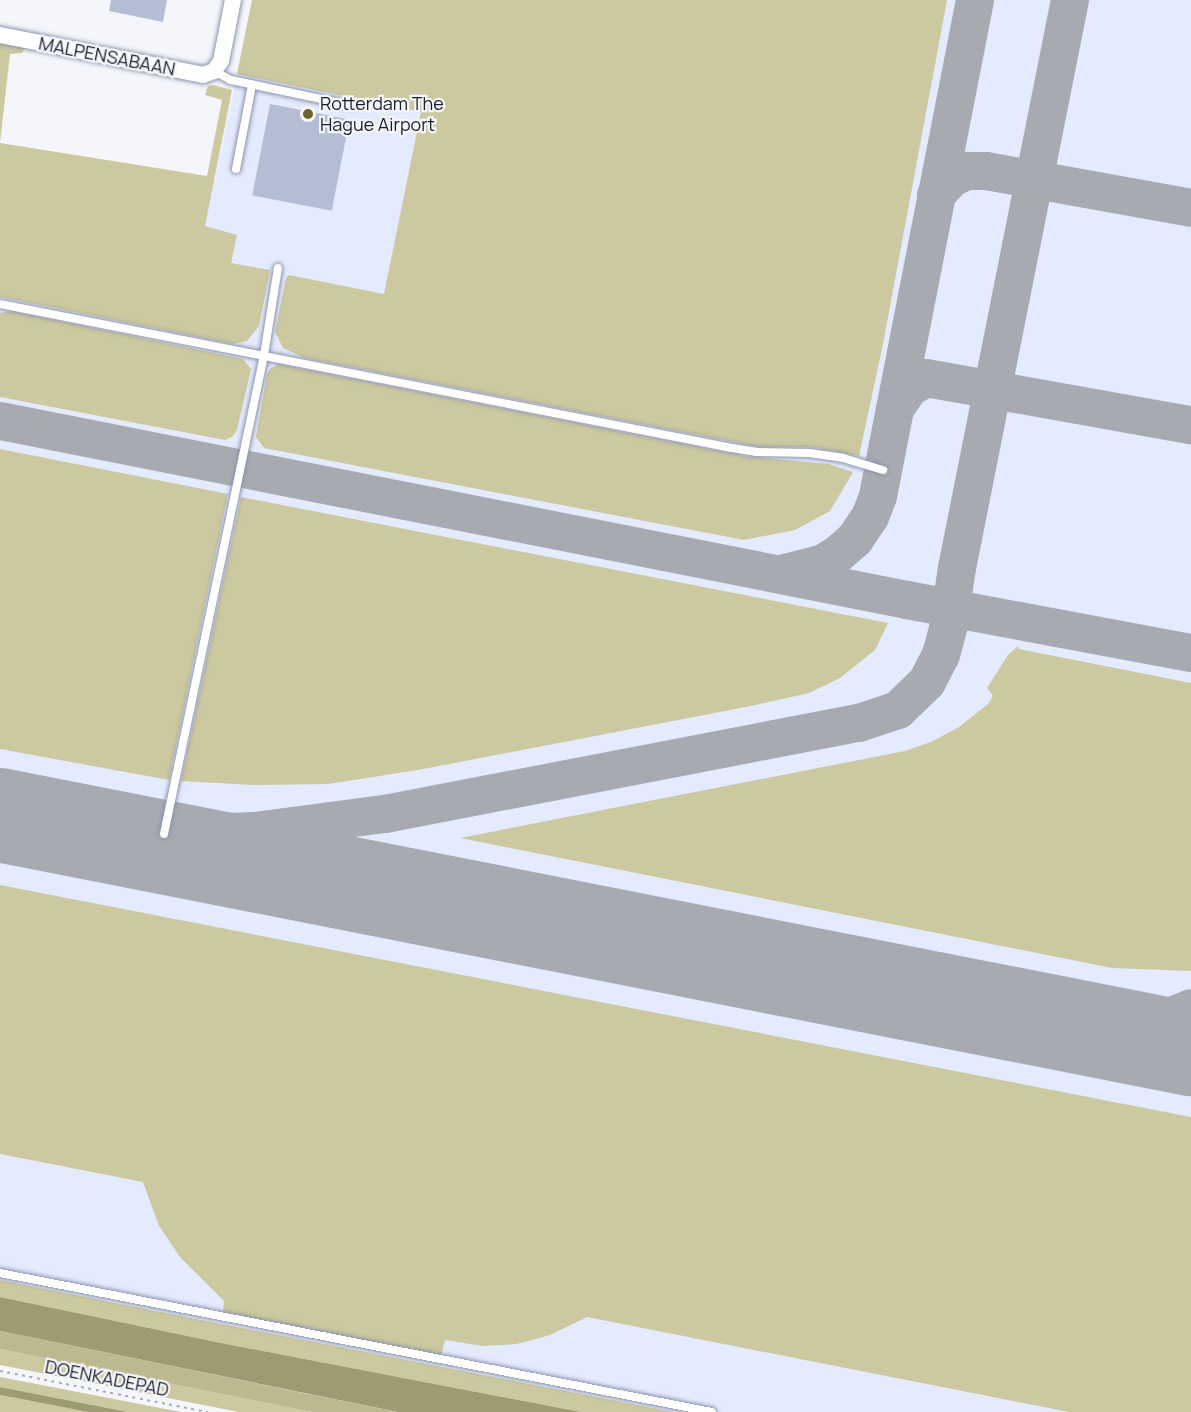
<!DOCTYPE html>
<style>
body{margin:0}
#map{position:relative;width:1191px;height:1412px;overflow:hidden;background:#f4f6fb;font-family:Manrope,sans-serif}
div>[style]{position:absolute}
.built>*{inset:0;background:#e4ebff}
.green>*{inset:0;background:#ccc89f}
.forest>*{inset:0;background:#bcb88f}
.water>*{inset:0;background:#9e9a71}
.taxiway>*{height:38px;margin:-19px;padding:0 19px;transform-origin:19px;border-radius:19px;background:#a7aab0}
.runway>*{height:94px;margin:-47px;padding:0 47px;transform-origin:47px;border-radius:47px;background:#a7aab0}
.building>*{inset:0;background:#b4bdd4;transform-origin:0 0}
.path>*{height:2px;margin-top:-1px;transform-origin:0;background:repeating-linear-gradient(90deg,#a9abb2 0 3px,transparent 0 7.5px)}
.roads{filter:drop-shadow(0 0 2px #8d95ac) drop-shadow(0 0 2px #8d95ac)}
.lane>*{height:8px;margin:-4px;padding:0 4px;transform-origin:4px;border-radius:4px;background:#fff}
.street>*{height:16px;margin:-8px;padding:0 8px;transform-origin:8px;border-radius:8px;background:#fff}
.dots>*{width:16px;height:16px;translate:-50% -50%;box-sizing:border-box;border:3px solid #f4f6fb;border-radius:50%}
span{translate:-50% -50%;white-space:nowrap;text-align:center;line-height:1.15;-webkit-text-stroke:4.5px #f4f6fb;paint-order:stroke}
.street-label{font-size:18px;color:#1a1e27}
.poi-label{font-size:18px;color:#1a1e27}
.left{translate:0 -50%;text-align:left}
</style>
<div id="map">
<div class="built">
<i style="clip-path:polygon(252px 0,1191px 0,1191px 1412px,618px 1412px,0 1292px,0 144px,214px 185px)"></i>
</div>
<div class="green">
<i style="clip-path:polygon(252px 0,947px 0,883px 344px,859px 456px,811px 447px,759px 447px,304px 358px,283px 348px,275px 332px,286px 278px,289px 275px,384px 294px,421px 112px,237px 74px)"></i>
<i style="clip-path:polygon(0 43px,25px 48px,22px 53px,10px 54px,0 143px,207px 176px,222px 100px,205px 95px,208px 86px,213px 85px,232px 90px,205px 226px,237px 235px,231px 263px,270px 270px,259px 326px,247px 341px,233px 344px,0 297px)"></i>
<i style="clip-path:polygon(11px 311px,243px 359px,251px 369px,237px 430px,232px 437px,225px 440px,0 397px,0 313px)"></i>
<i style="clip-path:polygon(278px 364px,745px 456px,828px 464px,853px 472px,830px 511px,795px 530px,744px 540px,264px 448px,256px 437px,267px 374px,270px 369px)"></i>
<i style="clip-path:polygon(0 449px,228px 494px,169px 780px,0 749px)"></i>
<i style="clip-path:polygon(241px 497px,888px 623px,875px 650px,840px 678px,809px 693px,751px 706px,418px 770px,328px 784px,254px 785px,181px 781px)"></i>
<i style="clip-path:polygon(1018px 646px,1019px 649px,1191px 683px,1191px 971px,1112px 968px,460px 838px,905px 751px,931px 742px,959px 727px,988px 704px,993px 696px,987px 688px,1008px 655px)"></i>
<i style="clip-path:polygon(0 885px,1191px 1117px,1191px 1412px,1069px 1412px,587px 1317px,550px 1335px,517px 1344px,483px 1346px,445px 1340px,441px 1357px,223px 1314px,224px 1301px,180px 1257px,159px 1226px,143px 1182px,0 1154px)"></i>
<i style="clip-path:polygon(0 1280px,186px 1317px,673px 1412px,581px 1412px,226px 1344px,0 1297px)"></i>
<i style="clip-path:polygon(0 1349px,152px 1380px,312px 1412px,239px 1412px,0 1365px)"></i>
<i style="clip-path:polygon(0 1377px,181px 1412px,128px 1412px,0 1387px)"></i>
<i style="clip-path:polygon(0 1395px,88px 1412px,0 1412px)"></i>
</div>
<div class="forest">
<i style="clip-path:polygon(0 1331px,313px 1395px,398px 1412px,312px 1412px,152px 1380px,0 1349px)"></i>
</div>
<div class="water">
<i style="clip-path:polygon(0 1297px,226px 1344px,581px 1412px,398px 1412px,0 1331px)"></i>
<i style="clip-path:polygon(0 1387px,128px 1412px,88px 1412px,0 1395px)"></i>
</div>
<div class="taxiway">
<i style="left:936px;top:195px;width:23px;rotate:-47deg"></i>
<i style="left:952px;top:178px;width:17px;rotate:-25deg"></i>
<i style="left:967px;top:171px;width:19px"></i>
<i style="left:986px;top:171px;width:208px;rotate:10.2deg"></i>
<i style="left:895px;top:409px;width:25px;rotate:-56deg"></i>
<i style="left:909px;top:388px;width:20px;rotate:-30deg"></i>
<i style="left:926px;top:378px;width:269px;rotate:10.1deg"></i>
<i style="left:0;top:421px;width:924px;rotate:11.16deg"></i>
<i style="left:907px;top:600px;width:289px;rotate:10.6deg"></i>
<i style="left:785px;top:573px;width:38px;rotate:-14deg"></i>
<i style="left:822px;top:564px;width:19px;rotate:-32deg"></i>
<i style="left:838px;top:554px;width:23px;rotate:-41deg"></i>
<i style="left:855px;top:539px;width:27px;rotate:-56deg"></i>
<i style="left:870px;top:517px;width:22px;rotate:-69deg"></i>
<i style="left:878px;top:496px;width:505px;rotate:-78.93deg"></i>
<i style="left:68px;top:828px;width:57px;rotate:8.1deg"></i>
<i style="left:124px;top:836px;width:131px;rotate:-2.2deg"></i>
<i style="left:255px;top:831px;width:131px;rotate:-7.5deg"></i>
<i style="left:385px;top:814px;width:483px;rotate:-10.9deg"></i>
<i style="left:859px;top:723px;width:41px;rotate:-18.4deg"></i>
<i style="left:898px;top:710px;width:40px;rotate:-44deg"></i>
<i style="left:927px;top:682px;width:30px;rotate:-63deg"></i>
<i style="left:941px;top:655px;width:28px;rotate:-75deg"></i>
<i style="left:948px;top:628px;width:61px;rotate:-81.5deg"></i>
<i style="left:957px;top:568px;width:579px;rotate:-78.75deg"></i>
<i style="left:1054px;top:1022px;width:59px;rotate:3.9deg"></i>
<i style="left:1113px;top:1026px;width:51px;rotate:-7.8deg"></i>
<i style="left:1164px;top:1019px;width:29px;rotate:-22deg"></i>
</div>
<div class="runway">
<i style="left:0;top:815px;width:1214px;rotate:11.12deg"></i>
</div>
<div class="building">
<i style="clip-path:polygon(111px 0,167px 0,163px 22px,109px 11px)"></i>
<i style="left:270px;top:104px;width:81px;height:93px;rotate:11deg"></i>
</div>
<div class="path">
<i style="left:0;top:1371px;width:212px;rotate:11.2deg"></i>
</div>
<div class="roads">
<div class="lane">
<i style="left:214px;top:71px;width:19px;rotate:28deg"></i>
<i style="left:231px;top:80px;width:122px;rotate:11.9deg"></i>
<i style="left:236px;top:169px;width:86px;rotate:-79.2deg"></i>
<i style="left:0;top:304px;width:746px;rotate:11.13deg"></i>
<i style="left:732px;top:448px;width:24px;rotate:9deg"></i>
<i style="left:756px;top:452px;width:53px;rotate:1.1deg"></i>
<i style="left:809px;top:453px;width:34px;rotate:8deg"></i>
<i style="left:843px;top:458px;width:42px;rotate:16.7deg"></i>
<i style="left:164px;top:834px;width:489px;rotate:-78.2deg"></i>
<i style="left:264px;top:355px;width:88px;rotate:-80.9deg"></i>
<i style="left:0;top:1273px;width:725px;rotate:11.05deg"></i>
</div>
<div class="street">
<i style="left:0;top:35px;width:207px;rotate:11.1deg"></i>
<i style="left:203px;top:75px;width:12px;rotate:-20deg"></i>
<i style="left:214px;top:71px;width:12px;rotate:-55deg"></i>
<i style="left:221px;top:61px;width:62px;rotate:-78.9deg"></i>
</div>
</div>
<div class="dots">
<i style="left:308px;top:114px;background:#696430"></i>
</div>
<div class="street-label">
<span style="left:107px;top:56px;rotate:11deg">MALPENSABAAN</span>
<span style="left:107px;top:1378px;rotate:11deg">DOENKADEPAD</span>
</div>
<div class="poi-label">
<span class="left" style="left:320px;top:114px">Rotterdam The<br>Hague Airport</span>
</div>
</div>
